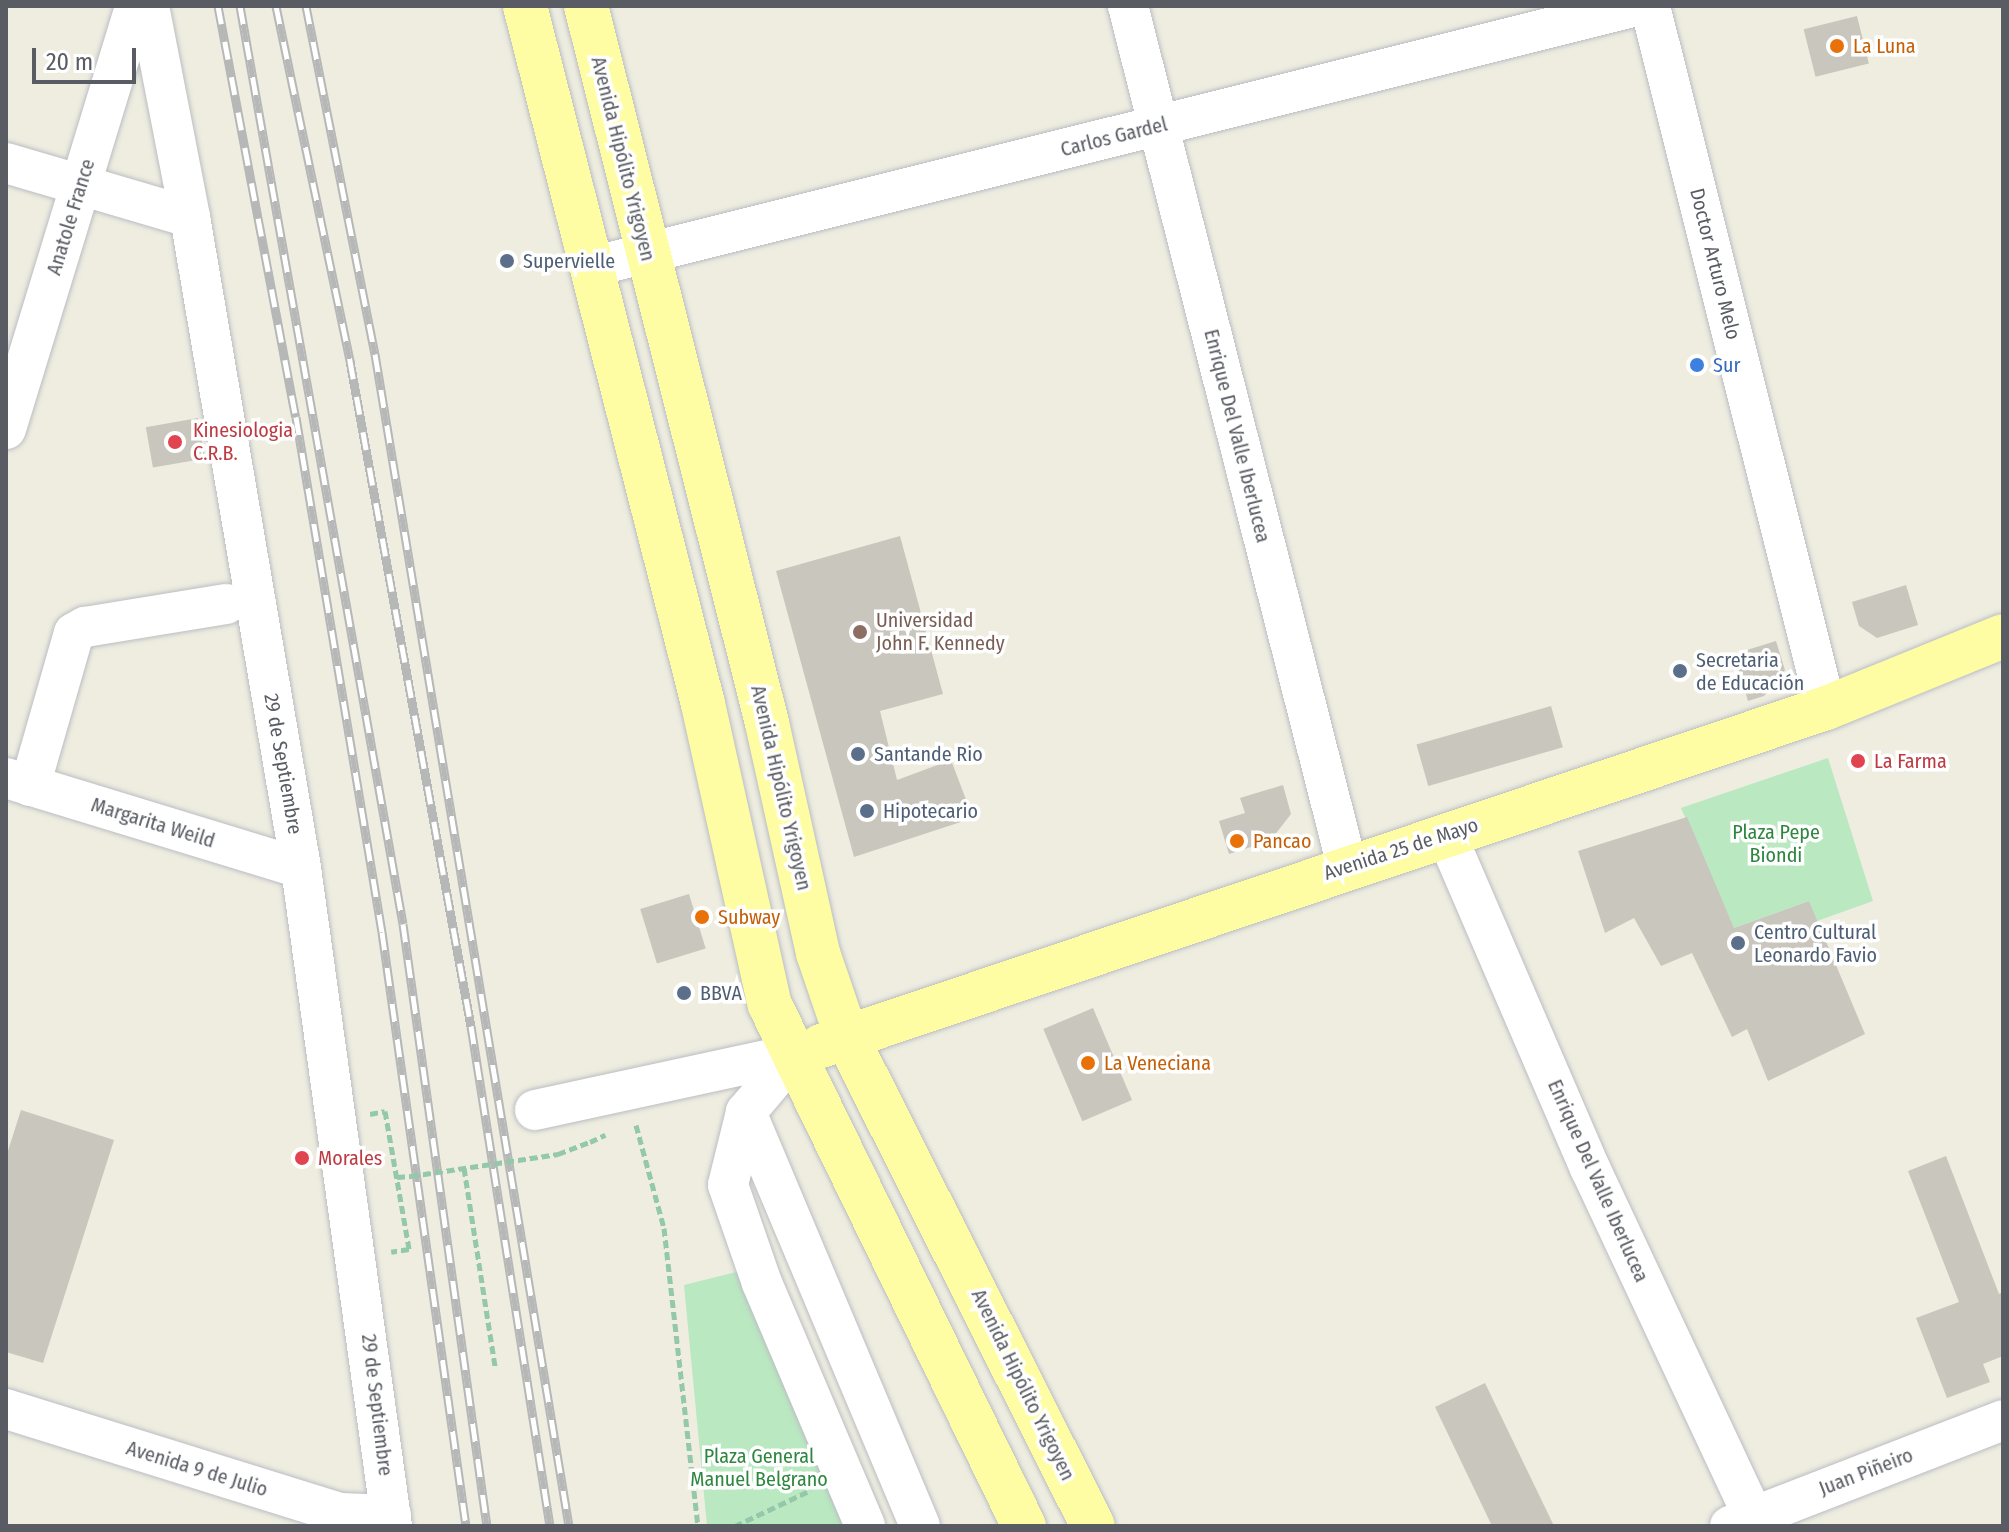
<!DOCTYPE html>
<meta charset="utf-8">
<style>
body{margin:0}
#map{position:relative;width:2009px;height:1532px;overflow:hidden;background:#eeede0;font-family:"Fira Sans Condensed",sans-serif}
div>[style]{position:absolute}
.green>*{inset:0;background:#bae8c1}
.building>*{inset:0;background:#c9c6bd;transform-origin:0 0}
.path>*{height:5px;margin-top:-2.5px;transform-origin:0;background:repeating-linear-gradient(90deg,#93c8aa 0 8px,transparent 0 12px)}
.roads{filter:drop-shadow(0 0 2px #bbbdc3) drop-shadow(0 0 2px #bbbdc3)}
.minor>*{height:40px;margin:-20px;padding:0 20px;transform-origin:20px;border-radius:20px;background:#fff}
.major>*{height:44px;margin:-22px;padding:0 22px;transform-origin:22px;border-radius:22px;background:#fffda4}
.rail>*{height:9px;margin-top:-4.5px;transform-origin:0;background:repeating-linear-gradient(90deg,#fff 0 18px,#b6b7b7 0 36px);box-sizing:border-box;border-block:2px solid #b6b7b7}
.path-bridge>*{height:5px;margin-top:-2.5px;transform-origin:0;background:repeating-linear-gradient(90deg,#93c8aa 0 8px,transparent 0 12px)}
.dots>*{width:22px;height:22px;translate:-50% -50%;box-sizing:border-box;border:4px solid #fff;border-radius:50%}
span{translate:-50% -50%;white-space:nowrap;text-align:center;line-height:1.15;-webkit-text-stroke:7px #fff;paint-order:stroke}
.food-label{font-size:20px;color:#c56008}
.left{translate:0 -50%;text-align:left}
.street-label{font-size:20px;color:#595c63}
.service-label{font-size:20px;color:#4e5e75}
.shop-label{font-size:20px;color:#366cbe}
.health-label{font-size:20px;color:#be3a42}
.education-label{font-size:20px;color:#785e54}
.park-label{font-size:20px;color:#2e863f}
.frame{position:absolute;inset:0;border:8px solid #595c63;pointer-events:none}
.scale{position:absolute;left:32px;top:48px;width:104px;height:36px;box-sizing:border-box;border:4px solid #595c63;border-top:0;padding-left:10px;font-size:24px;line-height:28px;white-space:nowrap;color:#595c63;-webkit-text-stroke:6px #fff;paint-order:stroke}
</style>
<div id="map">
<div class="green">
<i style="clip-path:polygon(1828px 758px,1873px 901px,1817px 921px,1809px 901px,1734px 928px,1681px 808px)"></i>
<i style="clip-path:polygon(740px 1271px,846px 1526px,707px 1526px,684px 1285px)"></i>
</div>
<div class="building">
<i style="left:1857px;top:16px;width:49px;height:55px;rotate:76deg"></i>
<i style="left:198px;top:418px;width:41px;height:53px;rotate:80deg"></i>
<i style="clip-path:polygon(900px 536px,943px 694px,880px 711px,897px 780px,951px 760px,973px 818px,854px 857px,776px 571px)"></i>
<i style="clip-path:polygon(1906px 585px,1918px 625px,1877px 638px,1859px 626px,1852px 602px)"></i>
<i style="clip-path:polygon(1776px 641px,1785px 670px,1764px 696px,1748px 701px,1734px 654px)"></i>
<i style="left:1551px;top:706px;width:43px;height:140px;rotate:74deg"></i>
<i style="clip-path:polygon(1283px 785px,1291px 814px,1270px 841px,1229px 854px,1219px 821px,1245px 813px,1240px 798px)"></i>
<i style="clip-path:polygon(1687px 817px,1734px 928px,1809px 901px,1865px 1034px,1768px 1081px,1747px 1029px,1732px 1037px,1692px 953px,1661px 966px,1634px 918px,1605px 933px,1578px 851px)"></i>
<i style="left:689px;top:894px;width:57px;height:51px;rotate:73deg"></i>
<i style="left:1093px;top:1008px;width:100px;height:54px;rotate:67deg"></i>
<i style="clip-path:polygon(21px 1110px,114px 1140px,43px 1363px,6px 1352px,6px 1157px)"></i>
<i style="clip-path:polygon(1946px 1156px,1999px 1294px,2003px 1292px,2003px 1356px,1983px 1364px,1990px 1382px,1947px 1398px,1916px 1318px,1959px 1302px,1908px 1171px)"></i>
<i style="clip-path:polygon(1485px 1383px,1554px 1526px,1492px 1526px,1435px 1407px)"></i>
</div>
<div class="path">
<i style="left:370px;top:1114px;width:15px;rotate:-11deg"></i>
<i style="left:385px;top:1111px;width:140px;rotate:80.1deg"></i>
<i style="left:409px;top:1249px;width:18px;rotate:171deg"></i>
<i style="left:636px;top:1125px;width:107px;rotate:74.8deg"></i>
<i style="left:664px;top:1228px;width:300px;rotate:83.5deg"></i>
<i style="left:590px;top:1142px;width:17px;rotate:-25deg"></i>
<i style="left:464px;top:1168px;width:201px;rotate:81.1deg"></i>
<i style="left:397px;top:1177px;width:14px;rotate:-4deg"></i>
<i style="left:735px;top:1526px;width:84px;rotate:-25.3deg"></i>
</div>
<div class="roads">
<div class="minor">
<i style="left:149px;top:6px;width:215px;rotate:79deg"></i>
<i style="left:190px;top:217px;width:660px;rotate:80.32deg"></i>
<i style="left:301px;top:868px;width:664px;rotate:82.13deg"></i>
<i style="left:1128px;top:6px;width:887px;rotate:75.71deg"></i>
<i style="left:1650px;top:6px;width:724px;rotate:75.93deg"></i>
<i style="left:6px;top:163px;width:192px;rotate:16.4deg"></i>
<i style="left:591px;top:267px;width:1078px;rotate:-14.01deg"></i>
<i style="left:6px;top:429px;width:442px;rotate:-73deg"></i>
<i style="left:6px;top:778px;width:308px;rotate:17deg"></i>
<i style="left:30px;top:786px;width:159px;rotate:-74deg"></i>
<i style="left:74px;top:633px;width:13px;rotate:-29deg"></i>
<i style="left:85px;top:627px;width:143px;rotate:-9.3deg"></i>
<i style="left:1446px;top:834px;width:364px;rotate:66.7deg"></i>
<i style="left:1590px;top:1168px;width:395px;rotate:64.9deg"></i>
<i style="left:795px;top:1054px;width:76px;rotate:130.2deg"></i>
<i style="left:746px;top:1112px;width:75px;rotate:103.9deg"></i>
<i style="left:728px;top:1185px;width:104px;rotate:70.9deg"></i>
<i style="left:762px;top:1283px;width:264px;rotate:67deg"></i>
<i style="left:535px;top:1110px;width:266px;rotate:-12.2deg"></i>
<i style="left:746px;top:1112px;width:449px;rotate:67.2deg"></i>
<i style="left:6px;top:1409px;width:350px;rotate:17.3deg"></i>
<i style="left:340px;top:1513px;width:51px;rotate:2.2deg"></i>
<i style="left:1730px;top:1526px;width:293px;rotate:-21.2deg"></i>
</div>
<div class="major">
<i style="left:525px;top:6px;width:720px;rotate:75.69deg"></i>
<i style="left:703px;top:704px;width:308px;rotate:77.5deg"></i>
<i style="left:770px;top:1005px;width:580px;rotate:64.01deg"></i>
<i style="left:586px;top:6px;width:739px;rotate:75.83deg"></i>
<i style="left:767px;top:723px;width:236px;rotate:77.5deg"></i>
<i style="left:818px;top:953px;width:90px;rotate:71.2deg"></i>
<i style="left:847px;top:1038px;width:546px;rotate:63.25deg"></i>
<i style="left:821px;top:1046px;width:1060px;rotate:-18.59deg"></i>
<i style="left:1826px;top:708px;width:191px;rotate:-22.1deg"></i>
</div>
</div>
<div class="rail">
<i style="left:218px;top:6px;width:418px;rotate:79.3deg"></i>
<i style="left:296px;top:417px;width:522px;rotate:80.52deg"></i>
<i style="left:382px;top:932px;width:600px;rotate:81.95deg"></i>
<i style="left:240px;top:6px;width:932px;rotate:79.93deg"></i>
<i style="left:403px;top:924px;width:608px;rotate:82.06deg"></i>
<i style="left:276px;top:6px;width:363px;rotate:78.2deg"></i>
<i style="left:350px;top:361px;width:676px;rotate:79.69deg"></i>
<i style="left:471px;top:1026px;width:506px;rotate:81.02deg"></i>
<i style="left:306px;top:6px;width:355px;rotate:78.8deg"></i>
<i style="left:375px;top:354px;width:1188px;rotate:80.6deg"></i>
</div>
<div class="path-bridge">
<i style="left:411px;top:1176px;width:149px;rotate:-8.5deg"></i>
<i style="left:558px;top:1154px;width:34px;rotate:-21deg"></i>
</div>
<div class="dots">
<i style="left:1837px;top:46px;background:#e8710a"></i>
<i style="left:507px;top:261px;background:#5c6f8a"></i>
<i style="left:1697px;top:365px;background:#3f7fe0"></i>
<i style="left:175px;top:442px;background:#e0444e"></i>
<i style="left:860px;top:632px;background:#8d6e63"></i>
<i style="left:1680px;top:671px;background:#5c6f8a"></i>
<i style="left:858px;top:754px;background:#5c6f8a"></i>
<i style="left:1858px;top:761px;background:#e0444e"></i>
<i style="left:867px;top:811px;background:#5c6f8a"></i>
<i style="left:1237px;top:841px;background:#e8710a"></i>
<i style="left:702px;top:917px;background:#e8710a"></i>
<i style="left:1738px;top:943px;background:#5c6f8a"></i>
<i style="left:684px;top:993px;background:#5c6f8a"></i>
<i style="left:1088px;top:1063px;background:#e8710a"></i>
<i style="left:302px;top:1158px;background:#e0444e"></i>
</div>
<div class="food-label">
<span class="left" style="left:1853px;top:46px">La Luna</span>
<span class="left" style="left:1253px;top:841px">Pancao</span>
<span class="left" style="left:718px;top:917px">Subway</span>
<span class="left" style="left:1104px;top:1063px">La Veneciana</span>
</div>
<div class="street-label">
<span style="left:1114px;top:137px;rotate:-14deg">Carlos Gardel</span>
<span style="left:623px;top:159px;rotate:76deg">Avenida Hipólito Yrigoyen</span>
<span style="left:71px;top:217px;rotate:-73deg">Anatole France</span>
<span style="left:1715px;top:264px;rotate:76deg">Doctor Arturo Melo</span>
<span style="left:1237px;top:436px;rotate:76deg">Enrique Del Valle Iberlucea</span>
<span style="left:283px;top:764px;rotate:80deg">29 de Septiembre</span>
<span style="left:781px;top:788px;rotate:77deg">Avenida Hipólito Yrigoyen</span>
<span style="left:153px;top:823px;rotate:17deg">Margarita Weild</span>
<span style="left:1401px;top:849px;rotate:-18deg">Avenida 25 de Mayo</span>
<span style="left:1598px;top:1181px;rotate:66deg">Enrique Del Valle Iberlucea</span>
<span style="left:1023px;top:1385px;rotate:64deg">Avenida Hipólito Yrigoyen</span>
<span style="left:377px;top:1405px;rotate:83deg">29 de Septiembre</span>
<span style="left:197px;top:1469px;rotate:17deg">Avenida 9 de Julio</span>
<span style="left:1866px;top:1472px;rotate:-21deg">Juan Piñeiro</span>
</div>
<div class="service-label">
<span class="left" style="left:523px;top:261px">Supervielle</span>
<span class="left" style="left:1696px;top:672px">Secretaria<br>de Educación</span>
<span class="left" style="left:874px;top:754px">Santande Rio</span>
<span class="left" style="left:883px;top:811px">Hipotecario</span>
<span class="left" style="left:1754px;top:944px">Centro Cultural<br>Leonardo Favio</span>
<span class="left" style="left:700px;top:993px">BBVA</span>
</div>
<div class="shop-label">
<span class="left" style="left:1713px;top:365px">Sur</span>
</div>
<div class="health-label">
<span class="left" style="left:193px;top:442px">Kinesiologia<br>C.R.B.</span>
<span class="left" style="left:1874px;top:761px">La Farma</span>
<span class="left" style="left:318px;top:1158px">Morales</span>
</div>
<div class="education-label">
<span class="left" style="left:876px;top:632px">Universidad<br>John F. Kennedy</span>
</div>
<div class="park-label">
<span style="left:1776px;top:844px">Plaza Pepe<br>Biondi</span>
<span style="left:759px;top:1468px">Plaza General<br>Manuel Belgrano</span>
</div>
<div class="frame"></div>
<div class="scale">20 m</div>
</div>
